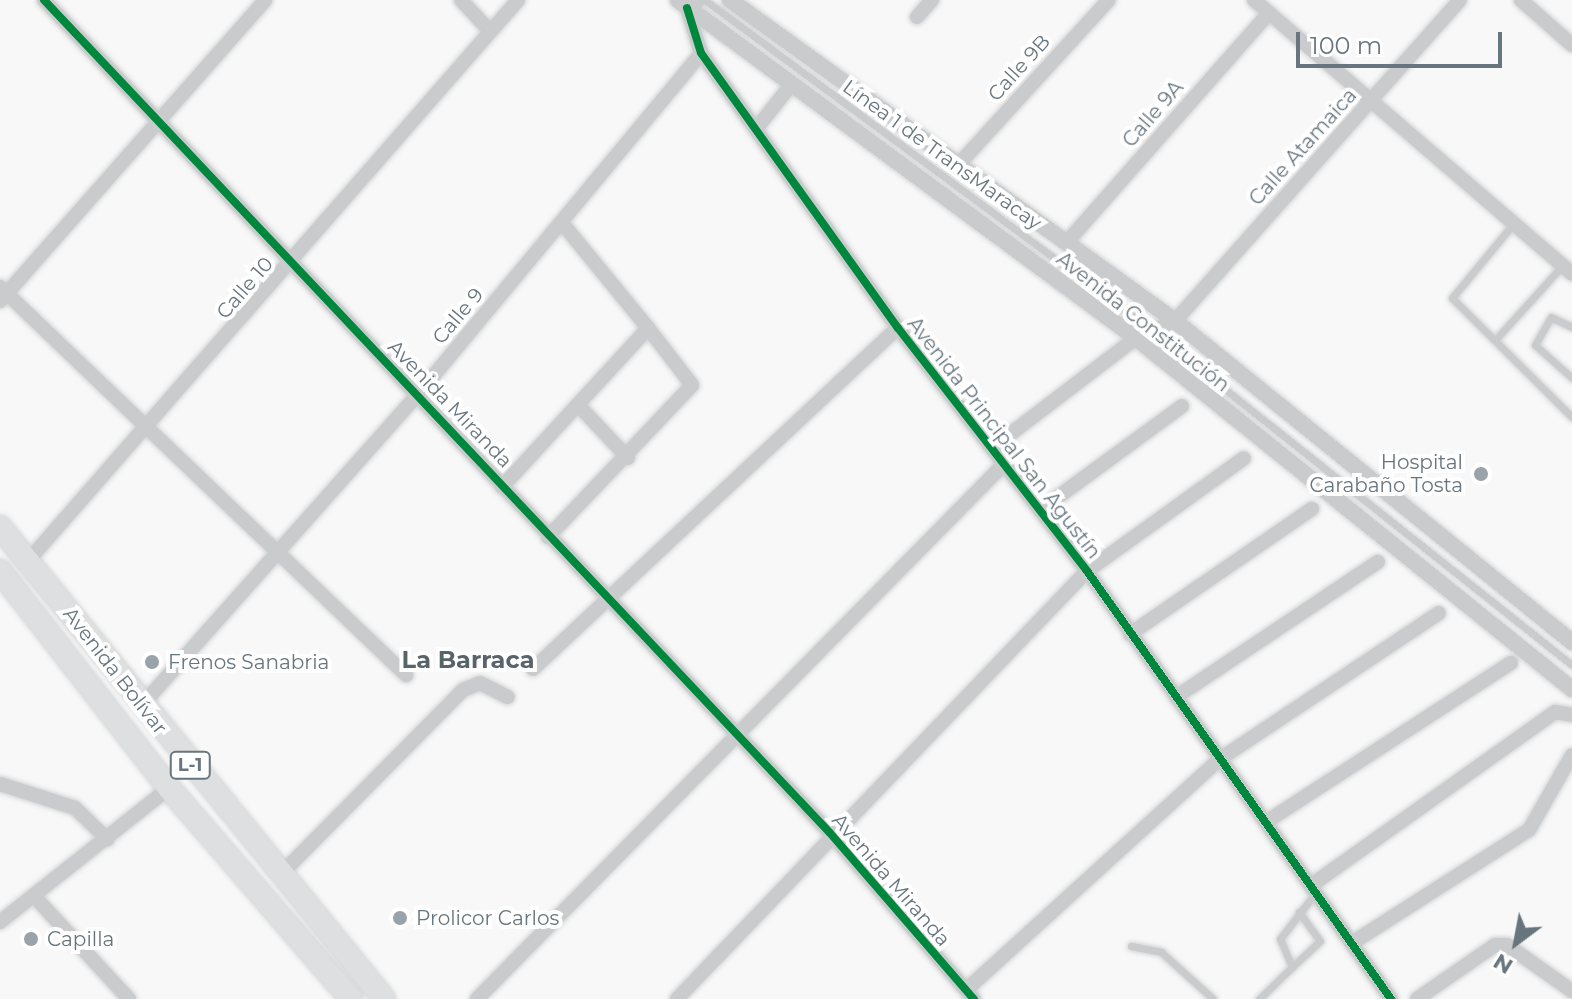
<!DOCTYPE html>
<meta charset="utf-8">
<style>
body{margin:0}
#map{position:relative;width:1572px;height:999px;overflow:hidden;background:#f8f8f8;font-family:Montserrat,sans-serif}
div>[style]{position:absolute}
.roads{filter:drop-shadow(0 0 2px #d3d4d5) drop-shadow(0 0 2px #d3d4d5)}
.service>*{height:7px;margin:-3.5px;padding:0 3.5px;transform-origin:3.5px;border-radius:3.5px;background:#c9cbcc}
.minor>*{height:14px;margin:-7px;padding:0 7px;transform-origin:7px;border-radius:7px;background:#c9cbcc}
.tertiary>*{height:16px;margin:-8px;padding:0 8px;transform-origin:8px;border-radius:8px;background:#c9cbcc}
.primary>*{height:22px;margin:-11px;padding:0 11px;transform-origin:11px;border-radius:11px;background:#dedfe0}
.cycleway>*{height:8px;margin:-4px;padding:0 4px;transform-origin:4px;border-radius:4px;background:#00873e}
.dots>*{width:22px;height:22px;translate:-50% -50%;box-sizing:border-box;border:4px solid #fff;border-radius:50%}
span{translate:-50% -50%;white-space:nowrap;text-align:center;line-height:1.15;-webkit-text-stroke:8px #fff;paint-order:stroke}
.shield-label span{padding:2px 6px;background:#fff;border:2px solid;border-radius:6px;-webkit-text-stroke-width:0}
.shield-label{font-size:18px;color:#67757e;font-weight:700}
.street-label{font-size:20px;color:#67757e}
.poi-label{font-size:20px;color:#67757e}
.right{translate:-100% -50%;text-align:right}
.left{translate:0 -50%;text-align:left}
.quarter-label{font-size:24px;color:#59636a;font-weight:700}
.north{position:absolute;left:1476px;top:903px;width:80px;height:80px;-webkit-text-stroke:6px #fff;paint-order:stroke;rotate:212deg;font-size:22px;font-weight:700;line-height:32px;text-align:center;color:#67757e}
.north::after{content:'';display:block;margin:auto;width:28px;height:36px;background:#67757e;clip-path:polygon(50% 0,100% 100%,50% 72%,0 100%)}
.scale{position:absolute;left:1296px;top:32px;width:206px;height:36px;box-sizing:border-box;border:4px solid #67757e;border-top:0;padding-left:10px;font-size:24px;line-height:28px;white-space:nowrap;color:#67757e;-webkit-text-stroke:6px #fff;paint-order:stroke}
</style>
<div id="map">
<div class="roads">
<div class="service">
<i style="left:705px;top:0;width:533px;rotate:36.46deg"></i>
<i style="left:1134px;top:317px;width:559px;rotate:38.47deg"></i>
<i style="left:1513px;top:224px;width:96px;rotate:129.5deg"></i>
<i style="left:1452px;top:298px;width:169px;rotate:44.8deg"></i>
<i style="left:1572px;top:327px;width:23px;rotate:-155deg"></i>
<i style="left:1551px;top:317px;width:32px;rotate:120deg"></i>
<i style="left:1535px;top:345px;width:50px;rotate:41.7deg"></i>
<i style="left:1495px;top:340px;width:100px;rotate:-47.8deg"></i>
<i style="left:1131px;top:946px;width:31px;rotate:11deg"></i>
<i style="left:1161px;top:952px;width:70px;rotate:42.1deg"></i>
<i style="left:1292px;top:967px;width:38px;rotate:-43deg"></i>
<i style="left:1320px;top:941px;width:36px;rotate:-126deg"></i>
<i style="left:1259px;top:999px;width:46px;rotate:-44.1deg"></i>
<i style="left:1292px;top:967px;width:30px;rotate:-113deg"></i>
<i style="left:1280px;top:939px;width:59px;rotate:-52.5deg"></i>
</div>
<div class="minor">
<i style="left:44px;top:0;width:1145px;rotate:46.66deg"></i>
<i style="left:830px;top:833px;width:220px;rotate:49.1deg"></i>
<i style="left:461px;top:0;width:42px;rotate:46.9deg"></i>
<i style="left:698px;top:0;width:14px;rotate:144deg"></i>
<i style="left:687px;top:8px;width:47px;rotate:72.7deg"></i>
<i style="left:701px;top:53px;width:338px;rotate:54.4deg"></i>
<i style="left:898px;top:328px;width:308px;rotate:52.1deg"></i>
<i style="left:1087px;top:571px;width:525px;rotate:54.61deg"></i>
<i style="left:1254px;top:0;width:420px;rotate:40.7deg"></i>
<i style="left:1521px;top:0;width:68px;rotate:41.4deg"></i>
<i style="left:917px;top:17px;width:23px;rotate:-49deg"></i>
<i style="left:756px;top:129px;width:56px;rotate:-51.5deg"></i>
<i style="left:959px;top:164px;width:222px;rotate:-47.6deg"></i>
<i style="left:1068px;top:241px;width:304px;rotate:-48.6deg"></i>
<i style="left:0;top:287px;width:562px;rotate:43.7deg"></i>
<i style="left:0;top:301px;width:401px;rotate:-48.6deg"></i>
<i style="left:580px;top:407px;width:70px;rotate:46.7deg"></i>
<i style="left:992px;top:448px;width:181px;rotate:-37.4deg"></i>
<i style="left:1136px;top:338px;width:43px;rotate:-23.6deg"></i>
<i style="left:1175px;top:321px;width:429px;rotate:-48.4deg"></i>
<i style="left:502px;top:487px;width:216px;rotate:-47.4deg"></i>
<i style="left:648px;top:328px;width:136px;rotate:-129.3deg"></i>
<i style="left:1040px;top:510px;width:176px;rotate:-36.2deg"></i>
<i style="left:548px;top:537px;width:209px;rotate:-46.5deg"></i>
<i style="left:692px;top:385px;width:72px;rotate:-127.7deg"></i>
<i style="left:28px;top:561px;width:745px;rotate:-48.86deg"></i>
<i style="left:1130px;top:634px;width:221px;rotate:-34.5deg"></i>
<i style="left:533px;top:669px;width:500px;rotate:-43.1deg"></i>
<i style="left:1176px;top:697px;width:243px;rotate:-33.8deg"></i>
<i style="left:142px;top:705px;width:411px;rotate:-48.4deg"></i>
<i style="left:415px;top:398px;width:448px;rotate:-50.3deg"></i>
<i style="left:0;top:784px;width:79px;rotate:17.7deg"></i>
<i style="left:75px;top:808px;width:45px;rotate:44.1deg"></i>
<i style="left:1266px;top:822px;width:292px;rotate:-33deg"></i>
<i style="left:280px;top:875px;width:260px;rotate:-45.3deg"></i>
<i style="left:463px;top:690px;width:18px;rotate:-22deg"></i>
<i style="left:480px;top:683px;width:31px;rotate:27deg"></i>
<i style="left:1313px;top:884px;width:297px;rotate:-35.4deg"></i>
<i style="left:1555px;top:712px;width:17px;rotate:10deg"></i>
<i style="left:34px;top:896px;width:140px;rotate:47.3deg"></i>
<i style="left:0;top:922px;width:216px;rotate:-38.4deg"></i>
<i style="left:1352px;top:943px;width:210px;rotate:-32.6deg"></i>
<i style="left:1529px;top:830px;width:86px;rotate:-60.2deg"></i>
<i style="left:966px;top:990px;width:343px;rotate:-42.3deg"></i>
<i style="left:1220px;top:759px;width:263px;rotate:-33.7deg"></i>
<i style="left:477px;top:999px;width:751px;rotate:-45.43deg"></i>
<i style="left:677px;top:999px;width:593px;rotate:-46.23deg"></i>
<i style="left:1087px;top:571px;width:193px;rotate:-35.7deg"></i>
<i style="left:1417px;top:999px;width:95px;rotate:-34.7deg"></i>
<i style="left:1495px;top:945px;width:12px"></i>
<i style="left:1507px;top:945px;width:80px;rotate:35.3deg"></i>
</div>
<div class="tertiary">
<i style="left:678px;top:0;width:569px;rotate:36.43deg"></i>
<i style="left:1136px;top:338px;width:560px;rotate:38.84deg"></i>
<i style="left:730px;top:0;width:549px;rotate:35.8deg"></i>
<i style="left:1175px;top:321px;width:511px;rotate:38.96deg"></i>
</div>
<div class="primary">
<i style="left:0;top:527px;width:608px;rotate:50.87deg"></i>
<i style="left:0;top:571px;width:275px;rotate:52.1deg"></i>
<i style="left:169px;top:788px;width:279px;rotate:49.2deg"></i>
</div>
</div>
<div class="cycleway">
<i style="left:44px;top:0;width:1145px;rotate:46.66deg"></i>
<i style="left:830px;top:833px;width:220px;rotate:49.1deg"></i>
<i style="left:687px;top:8px;width:47px;rotate:72.7deg"></i>
<i style="left:701px;top:53px;width:338px;rotate:54.4deg"></i>
<i style="left:898px;top:328px;width:308px;rotate:52.1deg"></i>
<i style="left:1087px;top:571px;width:525px;rotate:54.61deg"></i>
</div>
<div class="dots">
<i style="left:1481px;top:474px;background:#9aa3a9"></i>
<i style="left:152px;top:662px;background:#9aa3a9"></i>
<i style="left:400px;top:918px;background:#9aa3a9"></i>
<i style="left:31px;top:939px;background:#9aa3a9"></i>
</div>
<div class="shield-label">
<span style="left:190px;top:765px">L-1</span>
</div>
<div class="street-label">
<span style="left:1019px;top:68px;rotate:-48deg">Calle 9B</span>
<span style="left:1153px;top:114px;rotate:-49deg">Calle 9A</span>
<span style="left:1303px;top:147px;rotate:-48deg">Calle Atamaica</span>
<span style="left:942px;top:155px;rotate:36deg">Línea 1 de TransMaracay</span>
<span style="left:245px;top:288px;rotate:-49deg">Calle 10</span>
<span style="left:458px;top:316px;rotate:-50deg">Calle 9</span>
<span style="left:1143px;top:322px;rotate:38deg">Avenida Constitución</span>
<span style="left:450px;top:404px;rotate:46deg">Avenida Miranda</span>
<span style="left:1004px;top:438px;rotate:52deg">Avenida Principal San Agustín</span>
<span style="left:115px;top:671px;rotate:52deg">Avenida Bolívar</span>
<span style="left:891px;top:880px;rotate:49deg">Avenida Miranda</span>
</div>
<div class="poi-label">
<span class="right" style="left:1463px;top:474px">Hospital<br>Carabaño Tosta</span>
<span class="left" style="left:168px;top:662px">Frenos Sanabria</span>
<span class="left" style="left:416px;top:918px">Prolicor Carlos</span>
<span class="left" style="left:47px;top:939px">Capilla</span>
</div>
<div class="quarter-label">
<span style="left:468px;top:660px">La Barraca</span>
</div>
<div class="north">N</div>
<div class="scale">100 m</div>
</div>
